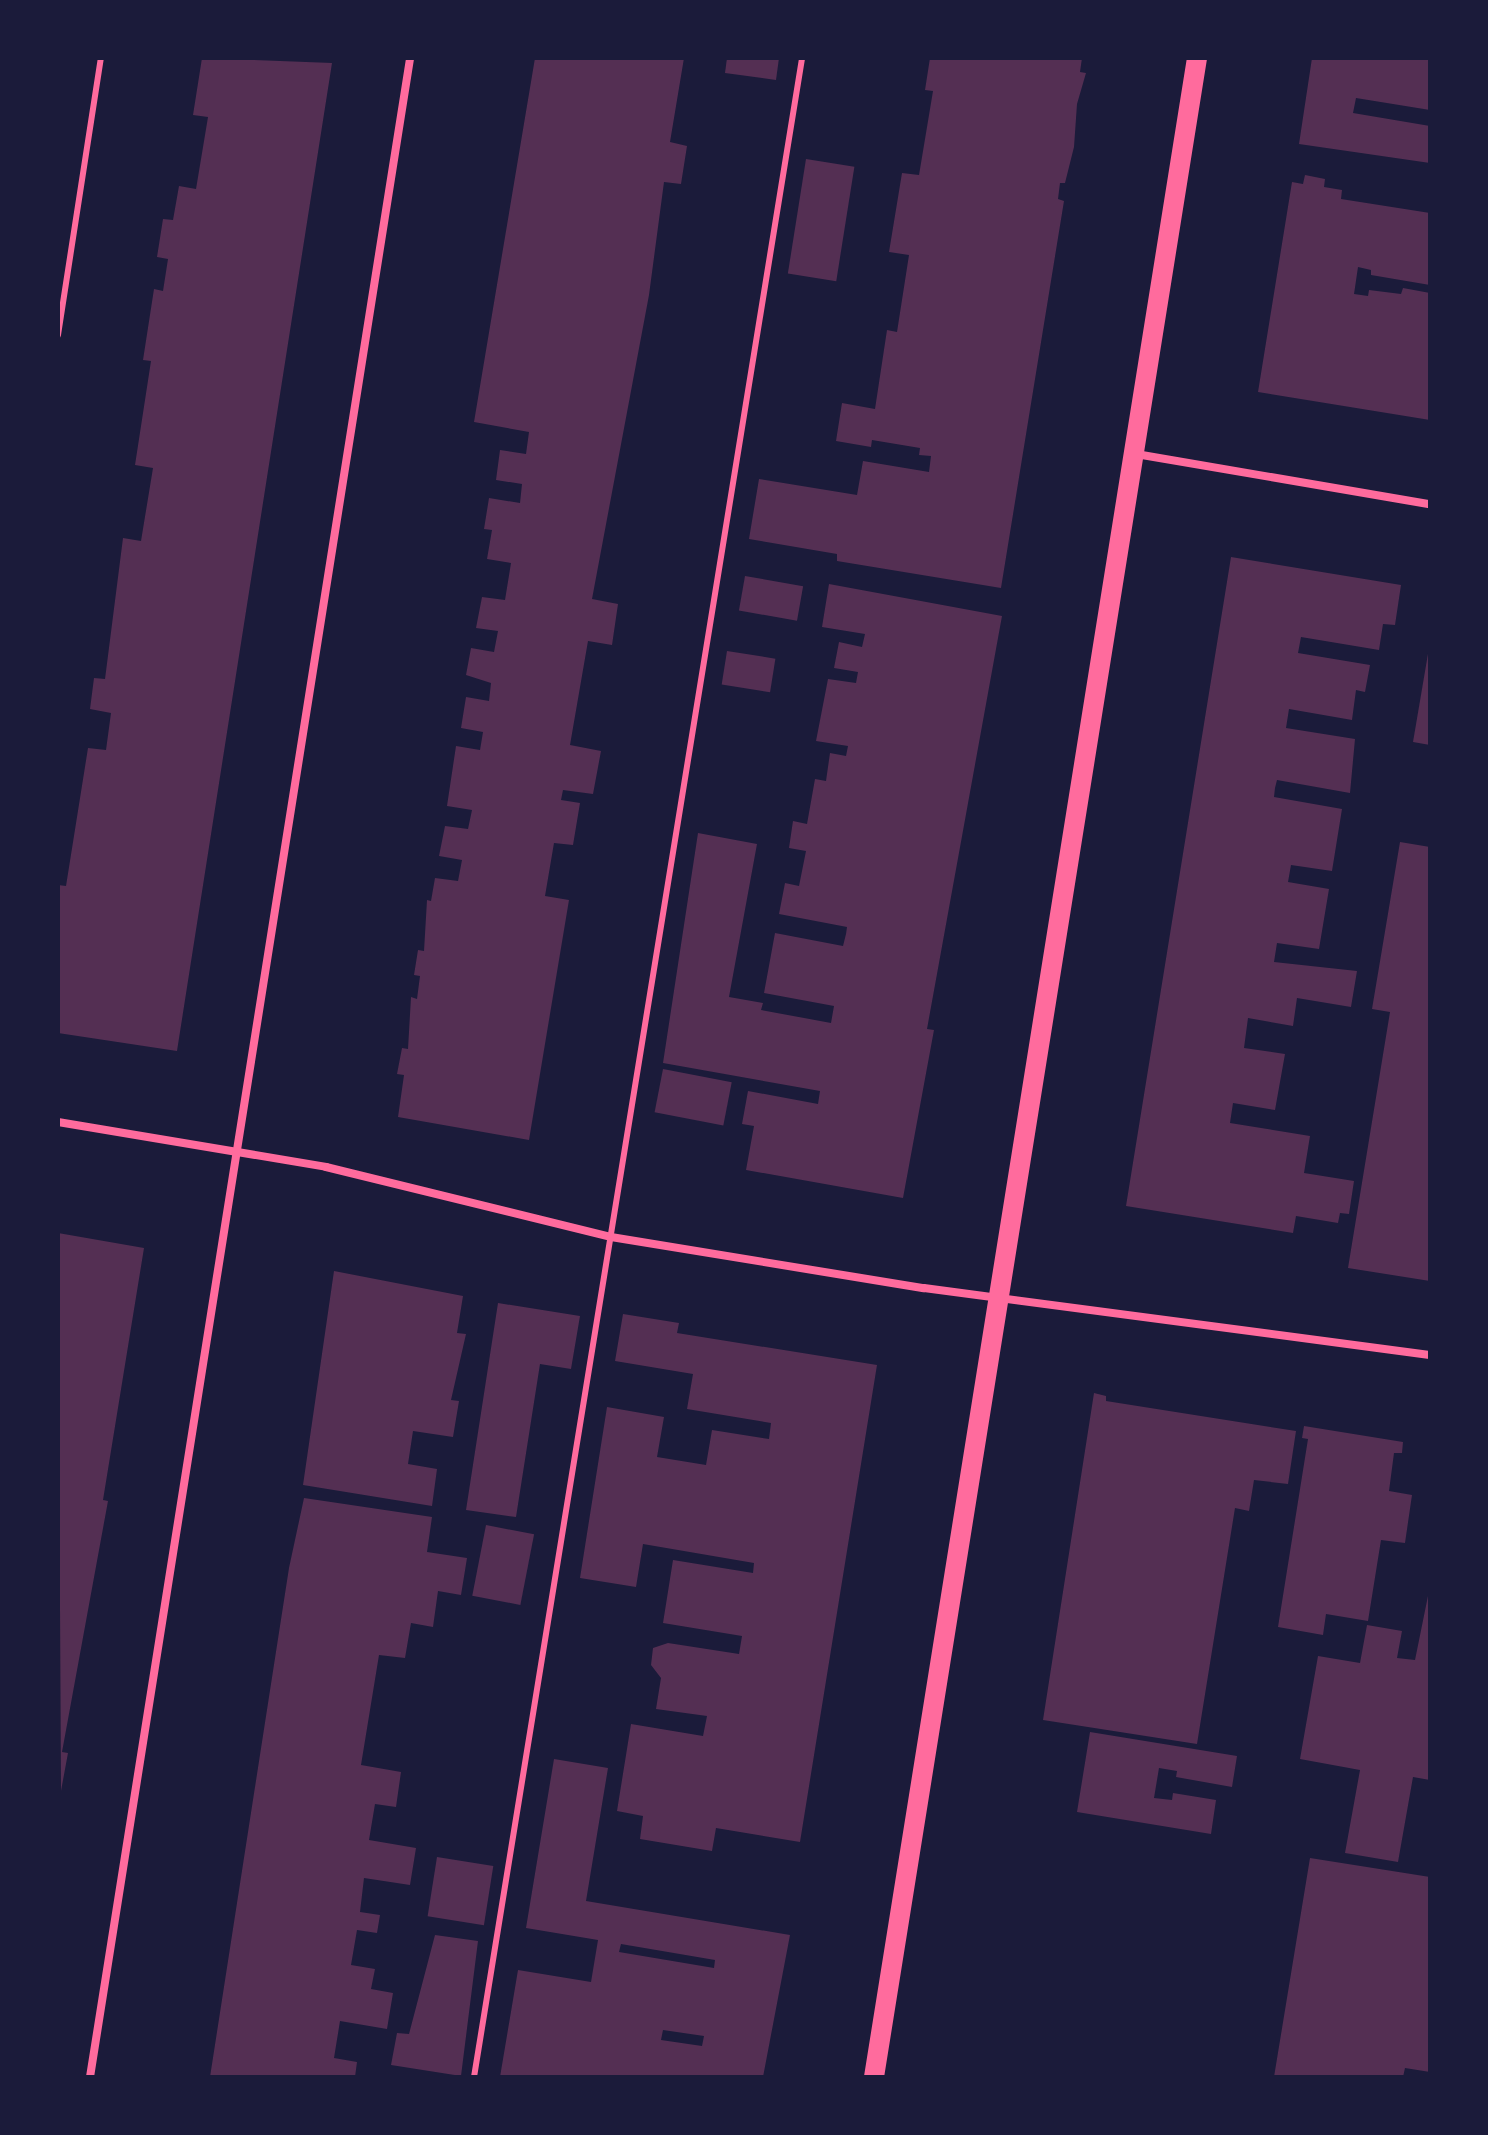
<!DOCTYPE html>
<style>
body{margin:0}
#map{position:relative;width:1488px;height:2135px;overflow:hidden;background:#1b1b3a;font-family:Barlow,sans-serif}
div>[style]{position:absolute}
.building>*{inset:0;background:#542f53;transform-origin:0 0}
.service>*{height:6px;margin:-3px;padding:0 3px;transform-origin:3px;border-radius:3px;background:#ff6b9d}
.minor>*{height:8px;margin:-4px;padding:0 4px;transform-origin:4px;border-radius:4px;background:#ff6b9d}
.primary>*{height:20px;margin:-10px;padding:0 10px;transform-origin:10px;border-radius:10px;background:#ff6b9d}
span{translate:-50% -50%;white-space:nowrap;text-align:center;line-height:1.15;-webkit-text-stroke:6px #1b1b3a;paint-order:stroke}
.frame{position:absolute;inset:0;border:60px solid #1b1b3a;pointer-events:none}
</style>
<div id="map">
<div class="building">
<i style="clip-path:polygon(202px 58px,332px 63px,177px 1051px,58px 1033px,58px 885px,66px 886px,88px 748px,106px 750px,111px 713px,90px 709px,94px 678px,105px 679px,123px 538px,141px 541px,153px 468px,135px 465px,151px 361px,143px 360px,154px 289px,163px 291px,168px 259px,157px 257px,163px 219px,173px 220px,179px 186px,196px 189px,208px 117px,193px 115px)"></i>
<i style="clip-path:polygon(535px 58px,684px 58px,670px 142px,687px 146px,681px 184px,664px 182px,649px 295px,592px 599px,618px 604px,612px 645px,588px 641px,570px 745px,601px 751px,593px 794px,563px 790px,561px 800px,580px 803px,573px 845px,554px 843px,545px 896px,569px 900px,529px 1140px,398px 1117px,404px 1075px,397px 1074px,402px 1048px,408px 1049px,411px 997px,417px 999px,420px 976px,414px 975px,418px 950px,424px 951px,427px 900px,431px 901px,435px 878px,458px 881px,462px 860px,439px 856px,445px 826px,468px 829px,472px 810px,447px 806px,456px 746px,480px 750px,483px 732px,461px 728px,466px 697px,489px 701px,491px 683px,466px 675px,471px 648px,494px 652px,498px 631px,476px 628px,482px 597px,505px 600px,511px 563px,487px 559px,492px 530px,484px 529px,489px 498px,520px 503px,522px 484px,496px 480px,500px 450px,526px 454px,529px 432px,474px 422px)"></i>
<i style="clip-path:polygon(727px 58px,779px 58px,776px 80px,725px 73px)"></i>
<i style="clip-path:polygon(930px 58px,1082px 58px,1080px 72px,1086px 73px,1077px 104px,1074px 147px,1065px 183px,1060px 183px,1058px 199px,1064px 201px,1001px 588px,837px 561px,837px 554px,749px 539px,759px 479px,857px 495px,863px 461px,929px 472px,931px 456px,919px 455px,920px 448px,872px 440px,871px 447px,836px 441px,842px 403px,875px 409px,887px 330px,897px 332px,909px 255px,889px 252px,902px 173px,919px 175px,933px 91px,925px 90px)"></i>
<i style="clip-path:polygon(1312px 58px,1430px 58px,1430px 110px,1356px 98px,1353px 113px,1430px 126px,1430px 163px,1299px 144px)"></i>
<i style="left:806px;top:159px;width:49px;height:116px;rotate:9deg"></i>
<i style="clip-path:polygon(1305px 175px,1325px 179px,1324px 187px,1342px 190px,1341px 199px,1430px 213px,1430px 285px,1371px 275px,1371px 270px,1358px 267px,1354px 294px,1368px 296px,1369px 290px,1401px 294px,1403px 288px,1430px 293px,1430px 420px,1258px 392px,1292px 182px,1303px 184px)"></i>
<i style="clip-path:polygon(1231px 557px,1401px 585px,1395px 625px,1383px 624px,1379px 650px,1301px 637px,1298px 653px,1370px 665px,1365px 692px,1356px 690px,1352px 720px,1289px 709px,1286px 728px,1355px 739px,1350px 793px,1277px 780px,1275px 788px,1274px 797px,1342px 809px,1332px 871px,1291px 865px,1288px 882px,1329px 889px,1319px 949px,1277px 943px,1274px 962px,1357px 971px,1351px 1007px,1297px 998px,1293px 1026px,1248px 1018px,1244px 1048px,1285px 1054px,1275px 1110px,1233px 1103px,1230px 1123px,1310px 1136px,1304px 1173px,1354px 1181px,1349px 1214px,1340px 1213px,1338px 1223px,1296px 1216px,1293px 1233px,1126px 1206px)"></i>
<i style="left:745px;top:576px;width:59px;height:35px;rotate:10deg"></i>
<i style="clip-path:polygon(829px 584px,1002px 616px,927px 1029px,934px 1030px,903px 1198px,746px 1170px,754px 1126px,742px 1124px,748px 1091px,818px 1104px,820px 1091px,663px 1063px,698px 833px,757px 844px,729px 997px,763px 1003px,761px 1010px,831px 1023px,834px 1006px,764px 993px,775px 933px,843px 946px,846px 934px,847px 927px,779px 914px,785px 883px,799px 886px,806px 851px,789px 848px,793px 821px,807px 824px,815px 779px,826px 781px,830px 753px,846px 756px,848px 746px,816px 741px,828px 679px,856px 683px,858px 672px,834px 668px,839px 642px,862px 647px,865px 634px,822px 627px)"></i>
<i style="clip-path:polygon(1430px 642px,1430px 745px,1413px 742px)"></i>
<i style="left:727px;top:651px;width:49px;height:34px;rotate:9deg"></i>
<i style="clip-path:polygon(1400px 842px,1430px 847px,1430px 1281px,1348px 1268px,1390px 1012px,1372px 1009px)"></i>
<i style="left:663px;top:1069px;width:70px;height:44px;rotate:11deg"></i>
<i style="clip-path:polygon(58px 1233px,144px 1248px,103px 1500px,108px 1501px,62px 1752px,68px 1753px,61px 1791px)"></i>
<i style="clip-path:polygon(334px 1271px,463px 1296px,457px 1333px,466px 1334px,451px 1400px,459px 1401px,453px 1437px,413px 1431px,408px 1464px,437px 1469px,432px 1506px,303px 1485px)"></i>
<i style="clip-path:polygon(498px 1303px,580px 1316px,571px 1369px,540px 1364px,516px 1517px,466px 1510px)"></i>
<i style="clip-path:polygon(623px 1314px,679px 1323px,677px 1333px,877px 1365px,800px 1842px,716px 1828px,712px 1851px,640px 1839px,643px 1816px,617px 1811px,631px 1724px,703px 1736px,707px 1716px,656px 1709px,661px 1678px,651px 1665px,653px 1648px,668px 1643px,739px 1654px,742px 1636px,663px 1623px,673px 1560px,753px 1573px,754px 1563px,643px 1544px,636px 1587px,580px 1578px,607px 1407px,664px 1417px,657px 1457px,706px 1465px,712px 1430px,769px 1439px,771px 1423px,687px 1409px,693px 1374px,615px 1361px)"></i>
<i style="clip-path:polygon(1094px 1393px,1106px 1396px,1106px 1401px,1296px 1431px,1288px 1484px,1254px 1480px,1249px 1511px,1235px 1508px,1197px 1744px,1043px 1720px)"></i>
<i style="clip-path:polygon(1304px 1426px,1403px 1442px,1402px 1453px,1394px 1453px,1389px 1491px,1412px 1495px,1405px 1543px,1381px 1540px,1368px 1621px,1326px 1614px,1323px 1635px,1278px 1627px,1308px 1439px,1302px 1438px)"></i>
<i style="clip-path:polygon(304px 1498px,432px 1517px,427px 1552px,467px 1558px,461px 1595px,438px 1591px,433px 1627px,411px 1623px,405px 1658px,379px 1655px,361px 1765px,401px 1772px,396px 1807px,375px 1804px,369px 1840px,416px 1848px,410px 1885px,364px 1878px,360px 1912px,380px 1915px,377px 1933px,357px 1930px,351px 1965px,375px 1969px,371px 1989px,393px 1993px,387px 2029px,340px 2021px,334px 2058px,357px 2062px,355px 2077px,210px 2077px,289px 1568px)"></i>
<i style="left:486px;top:1525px;width:49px;height:72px;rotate:11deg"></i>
<i style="clip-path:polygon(1430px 1586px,1430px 1780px,1413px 1777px,1398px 1862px,1345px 1853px,1360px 1770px,1300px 1759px,1318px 1656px,1360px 1663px,1367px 1625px,1402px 1631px,1397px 1658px,1415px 1660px)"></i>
<i style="clip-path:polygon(1090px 1732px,1237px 1756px,1232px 1787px,1176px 1777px,1177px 1771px,1159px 1768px,1154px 1798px,1172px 1800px,1173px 1793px,1216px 1800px,1211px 1834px,1077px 1812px)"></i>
<i style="clip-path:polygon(evenodd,554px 1759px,608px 1768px,586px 1901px,790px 1935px,763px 2077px,500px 2077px,518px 1970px,591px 1982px,598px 1940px,526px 1928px,554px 1759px,621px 1944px,715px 1960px,714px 1968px,619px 1952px,621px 1944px,554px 1759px,663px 2030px,704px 2036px,702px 2046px,661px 2040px,663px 2030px)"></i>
<i style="left:437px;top:1857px;width:57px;height:60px;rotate:9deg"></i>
<i style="clip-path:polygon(1310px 1858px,1430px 1877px,1430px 2072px,1405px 2068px,1403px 2077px,1274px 2077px)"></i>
<i style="clip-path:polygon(435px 1935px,478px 1941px,461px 2076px,391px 2065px,397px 2033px,409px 2034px)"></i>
</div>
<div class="service">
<i style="left:58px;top:335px;width:280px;rotate:-81.2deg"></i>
<i style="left:474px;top:2077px;width:2045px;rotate:-80.77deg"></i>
</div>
<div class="minor">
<i style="left:1136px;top:454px;width:298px;rotate:9.7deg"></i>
<i style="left:58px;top:1122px;width:272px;rotate:9.5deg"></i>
<i style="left:326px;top:1167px;width:293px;rotate:13.8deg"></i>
<i style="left:611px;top:1237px;width:317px;rotate:9.3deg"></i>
<i style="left:924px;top:1288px;width:510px;rotate:7.54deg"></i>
<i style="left:90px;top:2077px;width:2044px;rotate:-80.99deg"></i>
</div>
<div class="primary">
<i style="left:874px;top:2077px;width:2045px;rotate:-80.91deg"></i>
</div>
<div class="frame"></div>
</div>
